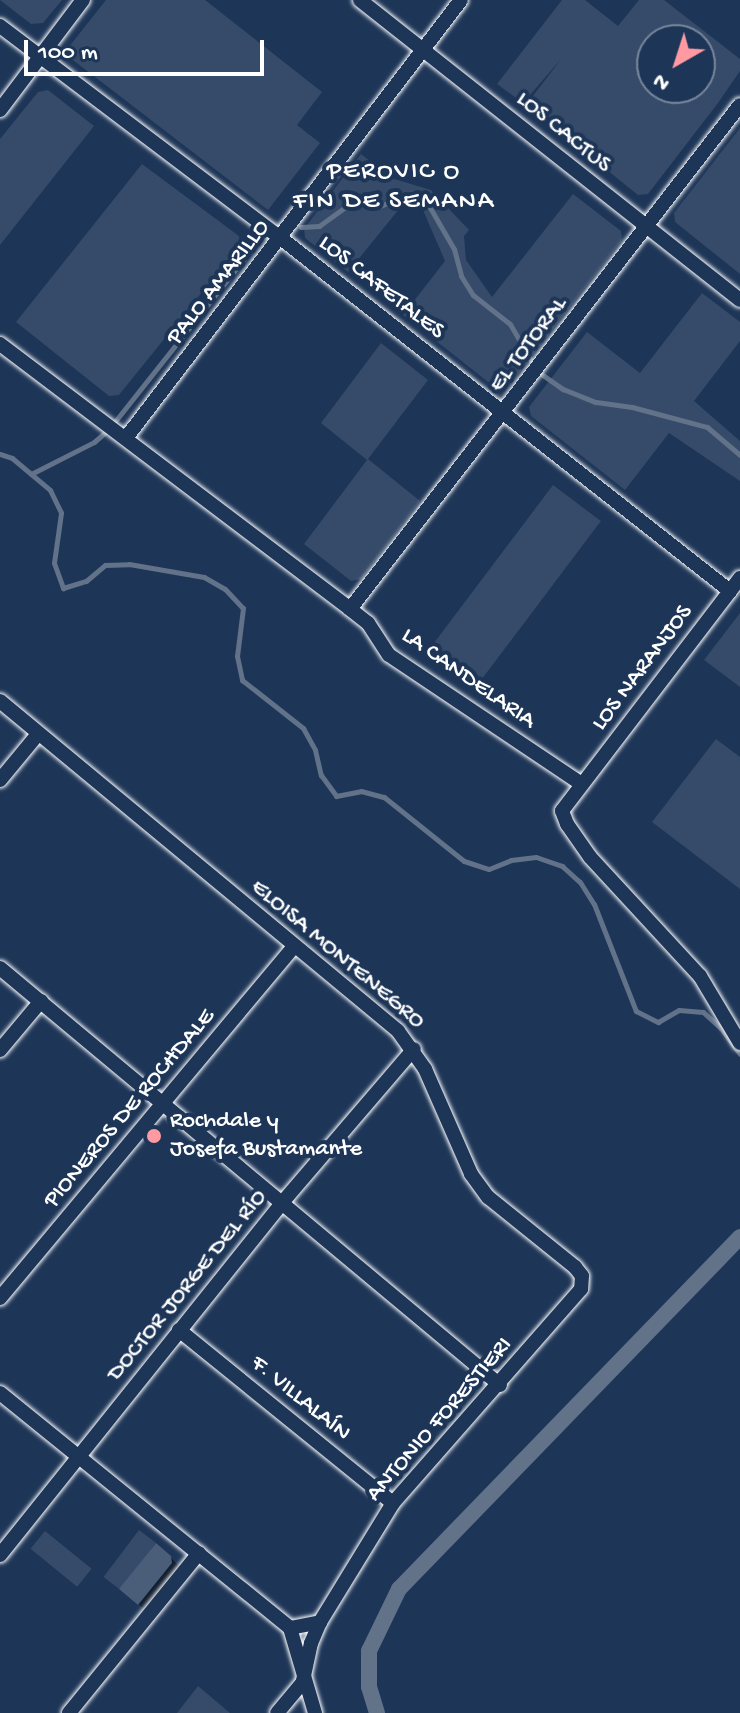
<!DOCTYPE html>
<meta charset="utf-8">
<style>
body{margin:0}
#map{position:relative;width:740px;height:1713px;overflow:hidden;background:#1d3557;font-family:"Gochi Hand",sans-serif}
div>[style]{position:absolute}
.green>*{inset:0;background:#364b69;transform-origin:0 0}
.shadow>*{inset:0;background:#0007}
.stream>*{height:5px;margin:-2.5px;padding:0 2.5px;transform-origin:2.5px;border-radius:2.5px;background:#617289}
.canal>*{height:16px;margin:-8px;padding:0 8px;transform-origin:8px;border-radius:8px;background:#617289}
.building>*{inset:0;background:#4a5d79}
.roads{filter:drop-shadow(0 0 2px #fff) drop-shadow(0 0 2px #fff)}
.street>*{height:14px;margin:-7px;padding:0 7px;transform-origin:7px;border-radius:7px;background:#1d3557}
.dots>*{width:22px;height:22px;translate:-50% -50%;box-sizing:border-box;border:4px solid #1d3557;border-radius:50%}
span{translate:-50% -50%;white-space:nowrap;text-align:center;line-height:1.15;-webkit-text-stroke:8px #1d3557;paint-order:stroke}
.street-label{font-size:24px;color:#fff}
.poi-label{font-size:24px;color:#fff}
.left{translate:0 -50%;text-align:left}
.neighbourhood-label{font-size:26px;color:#fff;letter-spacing:2px}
.north{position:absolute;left:636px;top:24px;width:80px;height:80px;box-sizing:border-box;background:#1d3557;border:2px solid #77869a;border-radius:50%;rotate:219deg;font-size:22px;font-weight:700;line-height:32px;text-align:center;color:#fff}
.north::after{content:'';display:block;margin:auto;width:28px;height:36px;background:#ff9aa2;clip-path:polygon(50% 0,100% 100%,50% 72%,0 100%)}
.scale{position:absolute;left:24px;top:40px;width:240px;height:36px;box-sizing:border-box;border:4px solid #fff;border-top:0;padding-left:10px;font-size:24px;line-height:28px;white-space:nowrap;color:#fff;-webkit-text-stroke:6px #1d3557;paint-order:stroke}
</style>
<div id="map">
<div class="green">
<i style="clip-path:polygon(0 0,62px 0,43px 23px,31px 24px)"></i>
<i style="clip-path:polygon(106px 0,205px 0,322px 92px,297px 125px,320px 143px,268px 210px,69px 57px,68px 48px)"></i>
<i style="clip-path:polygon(evenodd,562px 0,585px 0,618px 26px,639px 0,664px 0,740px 59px,740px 71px,718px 103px,648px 194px,638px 195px,526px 105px,562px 58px,523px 103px,497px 84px,562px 0,652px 40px,700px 40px,700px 88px,652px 88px,652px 40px)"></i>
<i style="clip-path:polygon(48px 90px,94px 126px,0 245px,0 139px,38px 92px)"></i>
<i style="clip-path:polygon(740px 128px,740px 274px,675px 222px,674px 213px)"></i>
<i style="clip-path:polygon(361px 154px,391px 178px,431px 190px,469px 230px,464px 236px,466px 260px,492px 297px,573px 194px,621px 231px,622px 240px,507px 388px,497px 389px,403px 315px,445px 261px,423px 210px,404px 203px,348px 272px,305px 238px,304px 229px)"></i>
<i style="clip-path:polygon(142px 164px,239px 236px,240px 245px,119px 395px,109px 396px,16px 322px)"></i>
<i style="clip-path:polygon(702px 293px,740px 322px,740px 341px,694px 401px,740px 441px,740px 481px,669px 433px,625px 490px,531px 416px,529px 407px,587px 332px,640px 373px)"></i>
<i style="clip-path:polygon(381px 343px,428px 380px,368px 459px,420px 501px,361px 579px,351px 581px,304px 544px,367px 460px,321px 423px)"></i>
<i style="left:553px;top:485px;width:60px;height:204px;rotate:37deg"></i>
<i style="clip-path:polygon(740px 613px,740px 687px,704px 660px)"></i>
<i style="clip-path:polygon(716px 739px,740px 757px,740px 889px,652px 822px)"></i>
<i style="left:139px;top:1530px;width:21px;height:59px;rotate:37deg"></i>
<i style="left:45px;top:1531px;width:60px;height:23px;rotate:39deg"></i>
<i style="clip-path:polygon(198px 1686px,230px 1713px,177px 1713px)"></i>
</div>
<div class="shadow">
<i style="clip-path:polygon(170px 1557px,181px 1568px,149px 1613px,132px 1599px)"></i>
</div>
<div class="stream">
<i style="left:301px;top:227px;width:18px;rotate:-3deg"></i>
<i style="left:319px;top:226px;width:41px;rotate:-36deg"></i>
<i style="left:352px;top:202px;width:28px;rotate:8deg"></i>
<i style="left:380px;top:206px;width:35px;rotate:-22deg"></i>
<i style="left:413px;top:193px;width:13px;rotate:27deg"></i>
<i style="left:425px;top:199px;width:58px;rotate:59.9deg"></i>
<i style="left:454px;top:249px;width:28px;rotate:75deg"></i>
<i style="left:461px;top:276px;width:22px;rotate:58deg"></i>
<i style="left:473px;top:295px;width:47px;rotate:38.1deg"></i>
<i style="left:510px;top:324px;width:54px;rotate:60.1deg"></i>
<i style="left:537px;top:371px;width:32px;rotate:35deg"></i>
<i style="left:563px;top:389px;width:35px;rotate:22deg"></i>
<i style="left:596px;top:402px;width:36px;rotate:8deg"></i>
<i style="left:632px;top:407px;width:78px;rotate:14.9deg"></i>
<i style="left:707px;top:427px;width:43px;rotate:40.3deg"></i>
<i style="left:0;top:454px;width:13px;rotate:18deg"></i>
<i style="left:12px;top:458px;width:50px;rotate:40.1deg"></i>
<i style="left:50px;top:490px;width:25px;rotate:64deg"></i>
<i style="left:61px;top:513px;width:50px;rotate:98deg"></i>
<i style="left:54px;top:563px;width:27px;rotate:70deg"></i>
<i style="left:63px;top:588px;width:24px;rotate:-17deg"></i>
<i style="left:86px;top:581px;width:25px;rotate:-40deg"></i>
<i style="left:105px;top:565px;width:24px;rotate:-2deg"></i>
<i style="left:129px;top:564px;width:76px;rotate:9.8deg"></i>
<i style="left:204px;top:577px;width:24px;rotate:30deg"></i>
<i style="left:225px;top:589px;width:26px;rotate:47deg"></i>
<i style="left:243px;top:608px;width:48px;rotate:97.1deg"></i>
<i style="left:237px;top:656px;width:25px;rotate:78deg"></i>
<i style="left:242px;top:680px;width:78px;rotate:38.2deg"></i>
<i style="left:303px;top:728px;width:25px;rotate:61deg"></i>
<i style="left:315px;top:750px;width:26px;rotate:77deg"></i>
<i style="left:321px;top:775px;width:26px;rotate:54deg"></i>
<i style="left:336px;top:796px;width:25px;rotate:-11deg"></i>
<i style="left:361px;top:791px;width:24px;rotate:15deg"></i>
<i style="left:384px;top:797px;width:102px;rotate:38.7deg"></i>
<i style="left:464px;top:861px;width:26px;rotate:18deg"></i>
<i style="left:489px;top:869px;width:24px;rotate:-22deg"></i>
<i style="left:511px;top:860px;width:25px;rotate:-7deg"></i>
<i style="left:536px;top:857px;width:28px;rotate:19deg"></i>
<i style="left:562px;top:866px;width:24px;rotate:42deg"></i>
<i style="left:580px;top:882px;width:26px;rotate:58deg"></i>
<i style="left:594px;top:904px;width:115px;rotate:68.6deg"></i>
<i style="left:636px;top:1011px;width:25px;rotate:27deg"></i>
<i style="left:658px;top:1022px;width:24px;rotate:-30deg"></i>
<i style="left:679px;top:1010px;width:24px;rotate:5deg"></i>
<i style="left:703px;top:1012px;width:24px;rotate:42deg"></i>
<i style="left:721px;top:1028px;width:32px;rotate:54deg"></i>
<i style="left:31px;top:474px;width:71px;rotate:-26.9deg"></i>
<i style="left:94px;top:442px;width:20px;rotate:-41deg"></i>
<i style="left:109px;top:429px;width:241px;rotate:-51.6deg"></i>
</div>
<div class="canal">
<i style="left:377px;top:1713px;width:27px;rotate:-107deg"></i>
<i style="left:369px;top:1687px;width:36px;rotate:-90deg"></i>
<i style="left:369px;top:1651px;width:69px;rotate:-64.2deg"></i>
<i style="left:399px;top:1589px;width:490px;rotate:-45.9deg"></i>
</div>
<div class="building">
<i style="clip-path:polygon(156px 1543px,171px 1556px,172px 1563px,138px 1605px,119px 1589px)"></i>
</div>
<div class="roads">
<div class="street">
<i style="left:360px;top:0;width:484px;rotate:38.3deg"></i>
<i style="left:0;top:26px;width:353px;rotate:37.1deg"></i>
<i style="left:282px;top:239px;width:570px;rotate:38.16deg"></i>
<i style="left:0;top:110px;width:138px;rotate:-53deg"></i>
<i style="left:0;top:344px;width:439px;rotate:37.1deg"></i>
<i style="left:350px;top:609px;width:23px;rotate:38deg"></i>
<i style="left:368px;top:623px;width:38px;rotate:57deg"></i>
<i style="left:389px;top:655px;width:232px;rotate:33.8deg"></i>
<i style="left:126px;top:438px;width:551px;rotate:-52.59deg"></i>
<i style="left:740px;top:578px;width:293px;rotate:127.4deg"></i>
<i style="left:562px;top:811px;width:14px;rotate:69deg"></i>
<i style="left:567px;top:824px;width:40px;rotate:55.1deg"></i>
<i style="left:590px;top:857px;width:162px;rotate:47.3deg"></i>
<i style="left:700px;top:976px;width:78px;rotate:59.2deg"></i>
<i style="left:350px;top:609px;width:637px;rotate:-52.27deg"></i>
<i style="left:0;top:701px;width:517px;rotate:39.66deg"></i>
<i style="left:398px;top:1031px;width:47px;rotate:54.6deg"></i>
<i style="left:425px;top:1069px;width:115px;rotate:66.3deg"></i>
<i style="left:471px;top:1174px;width:29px;rotate:54deg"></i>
<i style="left:488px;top:1197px;width:112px;rotate:38.8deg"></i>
<i style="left:575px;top:1267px;width:11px;rotate:52deg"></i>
<i style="left:582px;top:1276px;width:13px;rotate:94deg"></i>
<i style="left:581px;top:1289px;width:285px;rotate:131.3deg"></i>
<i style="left:393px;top:1503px;width:140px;rotate:121.5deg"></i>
<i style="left:320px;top:1622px;width:23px;rotate:113deg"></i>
<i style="left:311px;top:1643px;width:40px;rotate:102deg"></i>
<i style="left:303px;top:1682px;width:40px;rotate:130deg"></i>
<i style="left:0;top:780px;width:60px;rotate:-50.4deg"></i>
<i style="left:0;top:968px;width:651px;rotate:39.83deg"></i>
<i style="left:0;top:1050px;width:64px;rotate:-50.1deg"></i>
<i style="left:0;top:1298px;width:458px;rotate:-50.1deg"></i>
<i style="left:179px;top:1330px;width:275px;rotate:39deg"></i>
<i style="left:0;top:1393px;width:373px;rotate:39deg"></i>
<i style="left:290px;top:1628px;width:89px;rotate:73.6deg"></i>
<i style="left:0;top:1555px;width:450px;rotate:-51.3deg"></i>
<i style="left:281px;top:1204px;width:204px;rotate:-49.4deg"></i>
<i style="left:290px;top:1628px;width:31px;rotate:-11deg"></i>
<i style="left:69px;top:1713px;width:206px;rotate:-50.9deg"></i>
</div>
</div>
<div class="dots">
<i style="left:154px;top:1136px;background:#ff9aa2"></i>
</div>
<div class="street-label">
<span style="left:563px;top:133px;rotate:39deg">LOS CACTUS</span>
<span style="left:219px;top:283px;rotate:-52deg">PALO AMARILLO</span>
<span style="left:381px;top:288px;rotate:38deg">LOS CAFETALES</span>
<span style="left:529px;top:345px;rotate:-53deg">EL TOTORAL</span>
<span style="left:643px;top:668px;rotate:-53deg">LOS NARANJOS</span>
<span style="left:468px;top:679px;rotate:35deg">LA CANDELARIA</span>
<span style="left:337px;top:955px;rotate:40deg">ELOISA MONTENEGRO</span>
<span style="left:130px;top:1109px;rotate:-50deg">PIONEROS DE ROCHDALE</span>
<span style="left:188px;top:1286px;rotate:-51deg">DOCTOR JORGE DEL RÍO</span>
<span style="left:300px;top:1399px;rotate:39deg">F. VILLALAÍN</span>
<span style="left:440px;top:1420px;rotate:-49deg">ANTONIO FORESTIERI</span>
</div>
<div class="poi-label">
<span class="left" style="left:170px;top:1136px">Rochdale y<br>Josefa Bustamante</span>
</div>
<div class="neighbourhood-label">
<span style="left:394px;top:188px">PEROVIC O<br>FIN DE SEMANA</span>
</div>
<div class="north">N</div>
<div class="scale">100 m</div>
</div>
